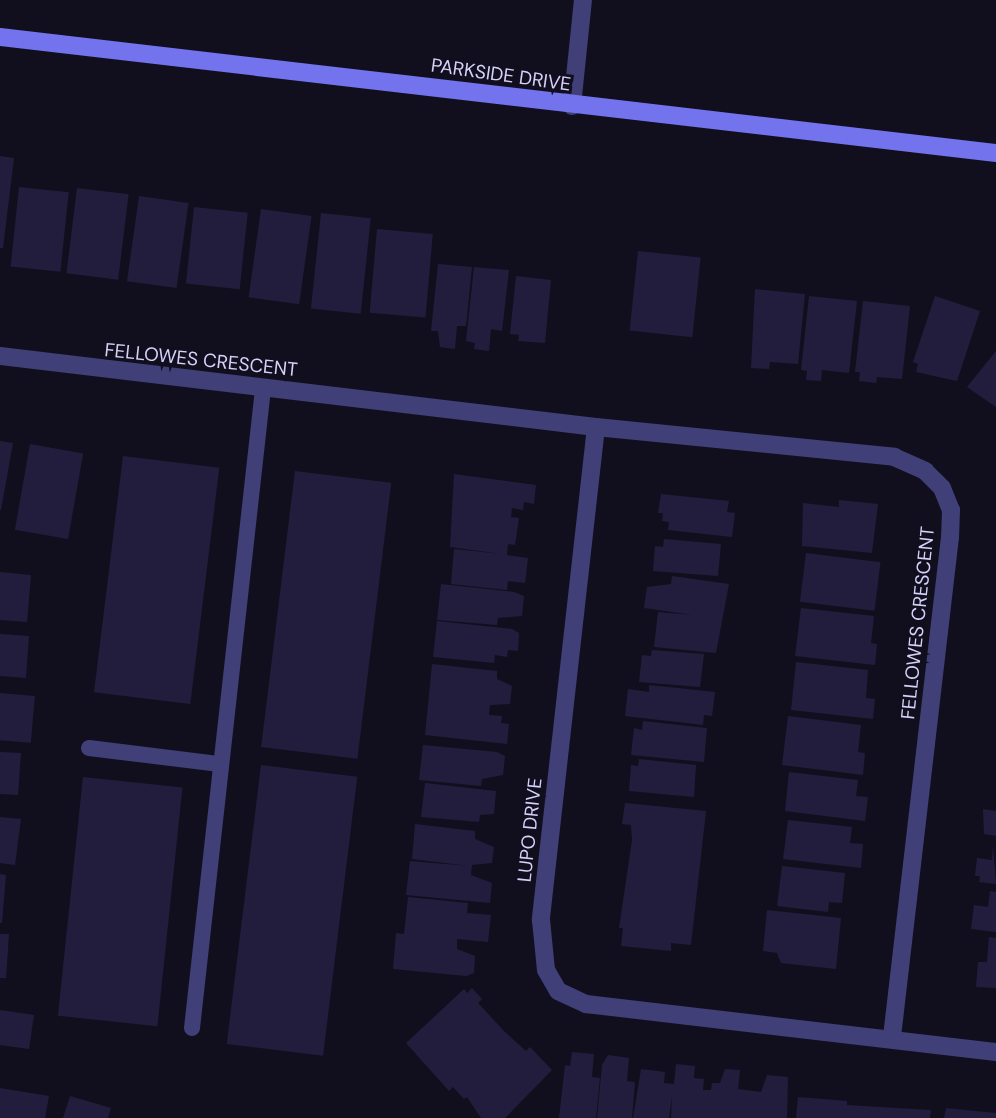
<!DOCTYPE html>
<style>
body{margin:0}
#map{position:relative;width:996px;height:1118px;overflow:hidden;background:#110f1e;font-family:"DM Sans",sans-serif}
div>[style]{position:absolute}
.building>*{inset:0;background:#231d3d;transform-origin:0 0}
.service>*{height:16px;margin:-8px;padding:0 8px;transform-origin:8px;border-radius:8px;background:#403f78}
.minor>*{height:18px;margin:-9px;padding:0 9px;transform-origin:9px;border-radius:9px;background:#403f78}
.tertiary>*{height:18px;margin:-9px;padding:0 9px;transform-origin:9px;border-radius:9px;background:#403f78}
.secondary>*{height:18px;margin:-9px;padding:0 9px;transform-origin:9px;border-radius:9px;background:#7473ee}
span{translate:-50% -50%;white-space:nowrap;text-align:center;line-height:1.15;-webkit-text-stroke:6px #110f1e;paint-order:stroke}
.street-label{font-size:19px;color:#d5d1fa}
</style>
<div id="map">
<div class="building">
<i style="clip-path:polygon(0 156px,14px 158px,3px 248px,0 248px)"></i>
<i style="left:19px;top:187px;width:50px;height:80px;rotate:6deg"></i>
<i style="left:77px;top:188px;width:52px;height:86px;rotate:7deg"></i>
<i style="left:139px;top:196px;width:50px;height:86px;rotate:8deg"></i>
<i style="left:194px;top:207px;width:54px;height:77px;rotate:6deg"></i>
<i style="left:261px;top:209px;width:51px;height:89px;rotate:8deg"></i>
<i style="left:321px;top:213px;width:50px;height:96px;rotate:6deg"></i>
<i style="left:377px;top:229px;width:56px;height:84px;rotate:5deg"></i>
<i style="left:638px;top:251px;width:63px;height:80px;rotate:6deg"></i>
<i style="clip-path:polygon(438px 264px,472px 267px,466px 326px,457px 326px,455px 349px,440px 347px,438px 331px,431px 331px)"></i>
<i style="clip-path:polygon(474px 267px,509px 270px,502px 331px,491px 329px,489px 351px,474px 349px,475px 343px,466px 341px)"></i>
<i style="clip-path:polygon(516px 276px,551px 280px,545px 343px,518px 341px,519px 335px,510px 334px)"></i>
<i style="clip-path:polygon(755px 289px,805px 294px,798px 364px,770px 362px,769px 369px,751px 368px)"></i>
<i style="clip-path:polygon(809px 296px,857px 301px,849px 373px,822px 370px,821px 381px,806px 380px,807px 371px,801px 370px)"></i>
<i style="clip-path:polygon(935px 296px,980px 311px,957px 381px,916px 372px,918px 364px,913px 362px)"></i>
<i style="clip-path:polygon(863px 301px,910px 306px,902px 379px,877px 377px,876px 383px,859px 381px,860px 372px,855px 372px)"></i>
<i style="clip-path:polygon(996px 351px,996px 407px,967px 387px)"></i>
<i style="clip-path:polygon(0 441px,13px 443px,1px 510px,0 510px)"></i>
<i style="left:30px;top:444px;width:54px;height:87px;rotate:10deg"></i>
<i style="left:123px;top:456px;width:97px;height:238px;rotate:7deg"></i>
<i style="left:295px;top:471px;width:97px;height:278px;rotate:7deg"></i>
<i style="clip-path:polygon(454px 474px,536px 485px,534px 504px,524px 502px,523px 510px,512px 508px,511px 517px,519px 518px,515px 545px,508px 544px,507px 555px,528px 558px,525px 583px,508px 581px,507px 590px,451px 584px,454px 549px,502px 554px,450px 547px)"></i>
<i style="clip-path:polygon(661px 494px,729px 501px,727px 512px,735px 513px,732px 537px,668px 530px,669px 522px,662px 521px,663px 513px,658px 513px)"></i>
<i style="clip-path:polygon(839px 500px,878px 504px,872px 553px,802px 546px,803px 503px,839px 507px)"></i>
<i style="clip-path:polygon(664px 539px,721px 544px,718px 576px,653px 571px,655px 546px,663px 547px)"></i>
<i style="left:806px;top:553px;width:75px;height:49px;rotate:7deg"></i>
<i style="clip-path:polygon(0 572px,31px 575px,27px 622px,0 620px)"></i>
<i style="clip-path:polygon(672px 576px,729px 584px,716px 653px,654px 647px,658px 612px,693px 615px,644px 608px,647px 587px,671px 584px)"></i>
<i style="clip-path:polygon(441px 584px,514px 592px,524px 596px,522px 616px,498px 618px,497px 625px,437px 620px)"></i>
<i style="clip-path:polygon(801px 608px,874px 616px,871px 643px,877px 644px,875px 665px,795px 656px)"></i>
<i style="clip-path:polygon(437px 621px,512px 629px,519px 633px,518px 651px,508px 650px,507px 657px,495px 655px,494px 663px,433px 657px)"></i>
<i style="left:0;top:634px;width:29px;height:42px;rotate:4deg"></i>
<i style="clip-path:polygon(652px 650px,704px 654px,700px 687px,639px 682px,642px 655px,651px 656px)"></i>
<i style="clip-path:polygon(796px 662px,868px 670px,866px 698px,875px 699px,873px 719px,791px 710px)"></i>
<i style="clip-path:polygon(432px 664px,497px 671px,497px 679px,512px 686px,510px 704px,490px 705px,489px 715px,502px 716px,501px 723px,509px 724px,507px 744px,425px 735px)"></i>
<i style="clip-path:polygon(649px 685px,715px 692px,712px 716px,704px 715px,703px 725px,625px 716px,628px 689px,649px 692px)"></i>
<i style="left:0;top:693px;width:35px;height:47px;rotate:5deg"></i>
<i style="clip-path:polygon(788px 716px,861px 725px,858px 752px,865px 753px,863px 775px,782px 765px)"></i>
<i style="clip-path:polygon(643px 721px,707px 728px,704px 762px,631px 755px,634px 728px,642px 730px)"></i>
<i style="clip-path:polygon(423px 745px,497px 752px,505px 756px,503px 775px,482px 779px,481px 786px,419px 780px)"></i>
<i style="clip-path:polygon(0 752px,21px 753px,18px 795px,0 794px)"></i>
<i style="clip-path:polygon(639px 759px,696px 765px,694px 797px,629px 791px,631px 765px,638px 766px)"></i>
<i style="left:261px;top:765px;width:97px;height:281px;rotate:7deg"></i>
<i style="clip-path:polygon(789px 772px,858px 780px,856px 796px,868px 797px,865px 821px,785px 811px)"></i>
<i style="left:83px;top:777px;width:100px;height:240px;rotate:6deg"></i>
<i style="clip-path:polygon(425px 783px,496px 791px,494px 814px,480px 815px,479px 822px,421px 817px)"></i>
<i style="clip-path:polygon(625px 803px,706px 811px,691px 945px,671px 943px,671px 951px,621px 946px,623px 928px,619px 928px,632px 840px,631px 825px,622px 824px)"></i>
<i style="clip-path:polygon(983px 809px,996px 811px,996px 836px,984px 834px)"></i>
<i style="clip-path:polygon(0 817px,21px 819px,15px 865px,0 863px)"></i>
<i style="clip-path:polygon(788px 820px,852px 827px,850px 843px,863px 844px,861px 868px,783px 859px)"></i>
<i style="clip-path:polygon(415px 824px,475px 831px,475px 839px,494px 847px,492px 863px,472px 865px,471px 875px,492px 883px,490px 903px,406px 895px,410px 861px,469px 866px,412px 859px)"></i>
<i style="clip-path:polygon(993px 846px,996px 884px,979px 882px,980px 876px,975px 876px,977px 858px,992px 860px)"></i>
<i style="clip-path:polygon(782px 866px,845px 873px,842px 903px,829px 902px,828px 912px,777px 906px)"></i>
<i style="clip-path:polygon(0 874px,6px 875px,2px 923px,0 923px)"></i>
<i style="clip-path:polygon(990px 891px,996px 892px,996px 932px,971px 929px,974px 905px,988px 907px)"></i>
<i style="clip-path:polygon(408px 897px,468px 903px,467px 913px,491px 915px,488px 942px,457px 939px,457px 949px,475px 956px,474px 973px,466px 976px,393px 969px,396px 933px,404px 934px)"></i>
<i style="clip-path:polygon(767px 910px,841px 918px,836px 969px,781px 963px,777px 953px,763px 951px)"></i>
<i style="clip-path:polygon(0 934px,9px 934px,6px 978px,0 978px)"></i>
<i style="clip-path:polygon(989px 937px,996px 938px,996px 988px,976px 987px,978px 962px,987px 962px)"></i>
<i style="clip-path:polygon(472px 988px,482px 999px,478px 1003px,504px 1031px,526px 1051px,530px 1047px,552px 1070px,505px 1118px,481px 1118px,467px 1097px,464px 1099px,453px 1087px,449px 1091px,406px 1043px,464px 989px,467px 993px)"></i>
<i style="clip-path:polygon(0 1010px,34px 1015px,29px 1049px,0 1045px)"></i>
<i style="clip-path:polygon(572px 1052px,594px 1054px,592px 1077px,600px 1078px,596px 1118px,559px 1118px,565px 1065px,570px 1066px)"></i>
<i style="clip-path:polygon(608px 1055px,629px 1058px,627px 1081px,635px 1082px,632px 1118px,597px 1118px,602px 1065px)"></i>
<i style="clip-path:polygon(676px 1064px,695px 1066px,694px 1078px,704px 1079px,703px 1090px,711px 1090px,712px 1083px,720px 1083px,725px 1069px,740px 1070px,738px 1089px,761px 1092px,767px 1075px,788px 1077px,787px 1118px,671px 1118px,672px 1096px,669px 1118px,633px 1118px,641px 1069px,665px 1072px,664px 1083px,674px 1084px)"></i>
<i style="clip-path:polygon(0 1088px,49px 1096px,45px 1118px,0 1118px)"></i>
<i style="clip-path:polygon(70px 1096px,111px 1108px,108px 1118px,63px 1118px)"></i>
<i style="clip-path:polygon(798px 1097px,847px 1101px,847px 1105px,931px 1110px,930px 1118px,796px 1118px)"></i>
<i style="clip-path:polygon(946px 1108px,996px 1113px,996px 1118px,944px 1118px)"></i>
</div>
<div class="service">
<i style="left:89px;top:748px;width:132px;rotate:7deg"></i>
<i style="left:192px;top:1028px;width:643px;rotate:-83.66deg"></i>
</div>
<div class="minor">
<i style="left:0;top:356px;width:600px;rotate:6.79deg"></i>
<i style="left:596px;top:427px;width:300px;rotate:5.7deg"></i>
<i style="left:894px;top:457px;width:34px;rotate:24deg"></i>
<i style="left:925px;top:471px;width:24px;rotate:45deg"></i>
<i style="left:942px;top:488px;width:24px;rotate:68deg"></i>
<i style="left:951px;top:510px;width:27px;rotate:92deg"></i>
<i style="left:950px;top:537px;width:503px;rotate:96.62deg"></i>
<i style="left:596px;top:427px;width:496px;rotate:96.4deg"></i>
<i style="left:541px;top:920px;width:50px;rotate:84.3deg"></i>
<i style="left:546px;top:970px;width:24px;rotate:60deg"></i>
<i style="left:558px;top:991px;width:31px;rotate:25deg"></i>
<i style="left:586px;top:1004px;width:413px;rotate:6.7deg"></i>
</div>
<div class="tertiary">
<i style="left:572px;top:106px;width:107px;rotate:-84.1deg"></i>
</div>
<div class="secondary">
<i style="left:0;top:37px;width:1003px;rotate:6.64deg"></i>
</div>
<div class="street-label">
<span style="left:501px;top:75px;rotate:8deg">PARKSIDE DRIVE</span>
<span style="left:201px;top:360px;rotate:6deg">FELLOWES CRESCENT</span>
<span style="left:918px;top:623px;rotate:-84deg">FELLOWES CRESCENT</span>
<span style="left:530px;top:830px;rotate:-84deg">LUPO DRIVE</span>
</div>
</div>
